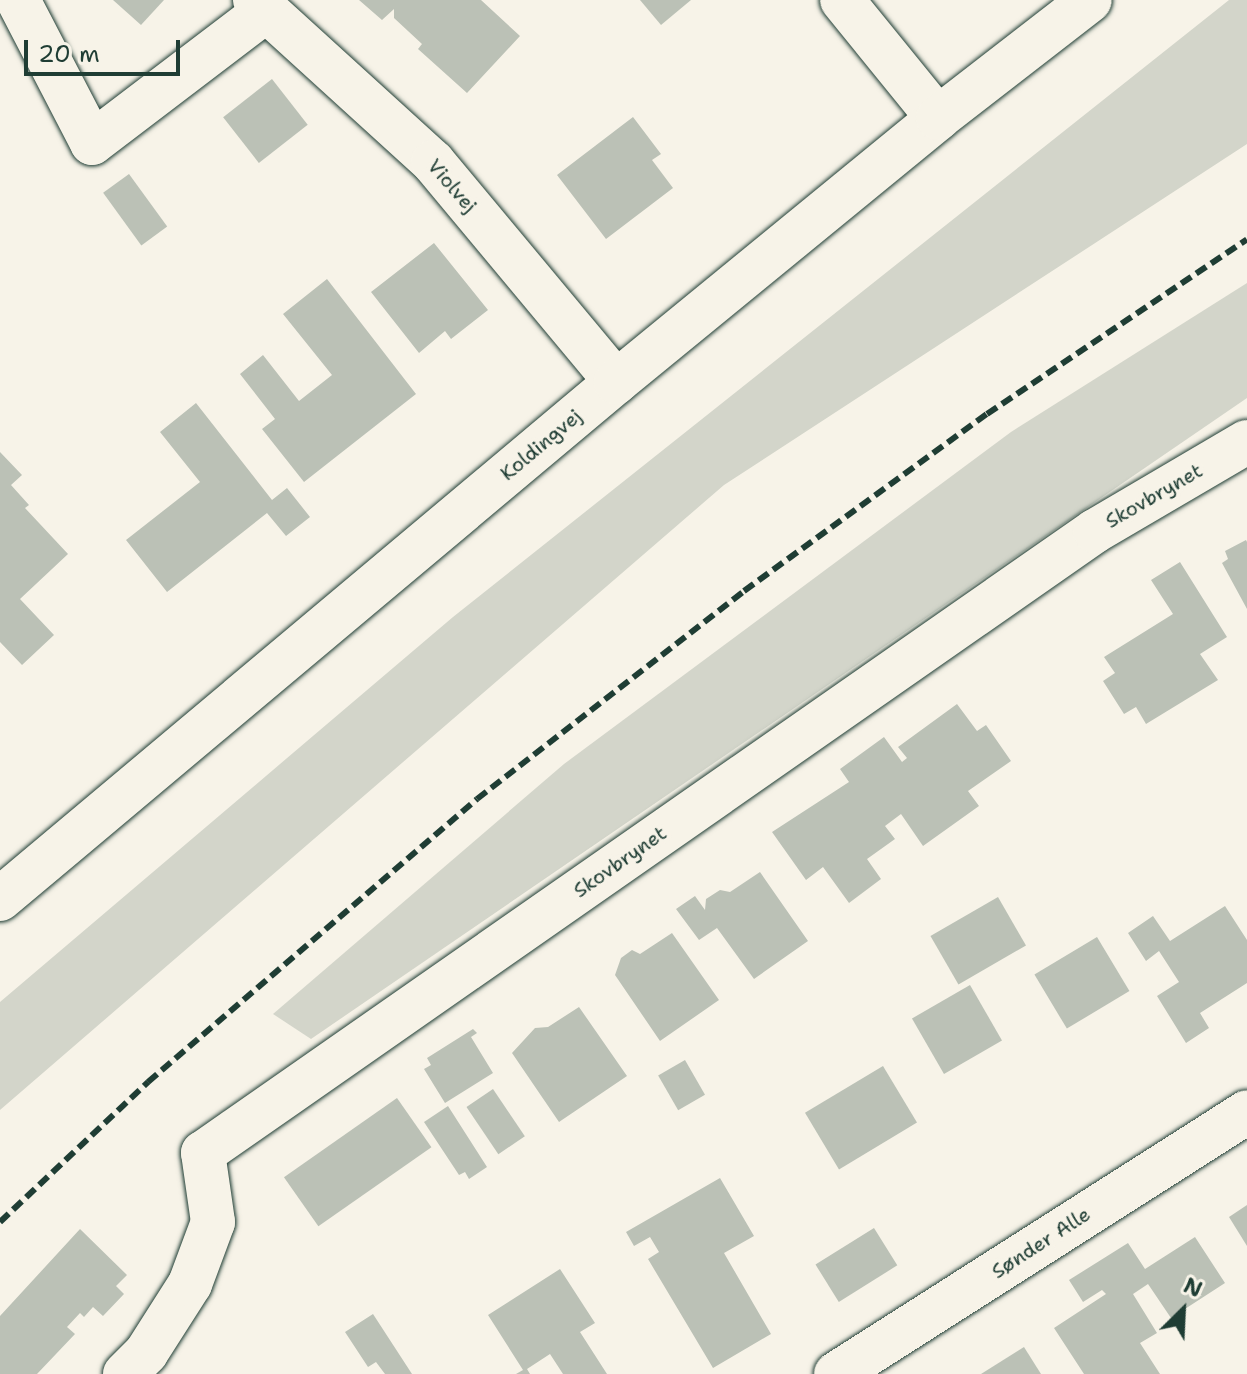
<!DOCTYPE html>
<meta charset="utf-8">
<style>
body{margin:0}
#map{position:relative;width:1247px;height:1374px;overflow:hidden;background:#f7f3e8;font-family:"Shantell Sans",sans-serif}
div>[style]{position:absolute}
.green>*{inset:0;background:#d3d5ca}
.building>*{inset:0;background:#bbc1b6;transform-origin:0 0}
.roads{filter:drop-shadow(0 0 2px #1f3d34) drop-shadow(0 0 2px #1f3d34)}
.minor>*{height:44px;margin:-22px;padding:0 22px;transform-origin:22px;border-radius:22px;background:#f7f3e8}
.tertiary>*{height:44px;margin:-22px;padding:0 22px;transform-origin:22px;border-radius:22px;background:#f7f3e8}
.rail>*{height:6px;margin-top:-3px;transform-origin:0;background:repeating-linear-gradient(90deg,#1f3d34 0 12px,transparent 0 18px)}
span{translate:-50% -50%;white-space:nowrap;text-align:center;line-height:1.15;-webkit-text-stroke:8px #f7f3e8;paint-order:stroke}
.street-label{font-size:20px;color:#1f3d34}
.north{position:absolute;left:1143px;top:1270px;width:80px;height:80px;-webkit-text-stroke:6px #f7f3e8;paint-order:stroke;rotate:24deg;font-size:22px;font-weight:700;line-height:32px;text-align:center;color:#1f3d34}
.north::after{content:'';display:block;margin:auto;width:28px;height:36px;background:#1f3d34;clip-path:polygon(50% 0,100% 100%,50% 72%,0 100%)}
.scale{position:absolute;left:24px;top:40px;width:156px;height:36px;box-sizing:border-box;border:4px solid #1f3d34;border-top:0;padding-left:10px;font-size:24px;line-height:28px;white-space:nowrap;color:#1f3d34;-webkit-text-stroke:6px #f7f3e8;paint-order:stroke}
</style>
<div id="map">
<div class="green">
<i style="clip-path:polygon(1229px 0,1247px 0,1247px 144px,724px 485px,0 1110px,0 1002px,453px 617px)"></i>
<i style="clip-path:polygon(1247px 283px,1247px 398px,311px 1039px,273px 1014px,564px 764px,1011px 432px)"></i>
</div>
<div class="building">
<i style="clip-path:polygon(113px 0,164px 0,141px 25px)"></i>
<i style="clip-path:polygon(359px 0,481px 0,520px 36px,467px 93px,418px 49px,422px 44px,394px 18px,394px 9px,382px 20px)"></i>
<i style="clip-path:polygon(640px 0,691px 0,661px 25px)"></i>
<i style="left:272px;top:79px;width:58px;height:62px;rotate:52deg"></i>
<i style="clip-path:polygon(633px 117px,661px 154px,652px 160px,673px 188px,606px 239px,557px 175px)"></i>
<i style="left:129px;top:174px;width:65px;height:32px;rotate:54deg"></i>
<i style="clip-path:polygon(434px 243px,488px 310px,451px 339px,445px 331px,419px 353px,371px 292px)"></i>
<i style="clip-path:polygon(327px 279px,416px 394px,304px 482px,262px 429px,275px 419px,240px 374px,263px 355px,299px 401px,332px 375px,283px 314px)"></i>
<i style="clip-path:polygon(196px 403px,272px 500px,287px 488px,310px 517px,286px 536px,267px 513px,167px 592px,126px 540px,200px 482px,160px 432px)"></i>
<i style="clip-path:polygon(0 452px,22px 475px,11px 485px,29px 505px,25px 508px,68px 554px,20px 599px,54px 635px,22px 665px,0 642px)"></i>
<i style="clip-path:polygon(1246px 540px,1247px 542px,1247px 609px,1222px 563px,1228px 559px,1225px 551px)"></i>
<i style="clip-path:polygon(1180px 562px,1227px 637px,1200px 654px,1218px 680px,1146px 724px,1136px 707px,1124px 714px,1103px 681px,1115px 673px,1104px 657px,1173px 614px,1151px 580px)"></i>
<i style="clip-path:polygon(957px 704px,977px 731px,986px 725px,1011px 761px,968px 791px,979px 806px,923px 846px,901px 814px,885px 826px,895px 839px,867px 859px,881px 879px,849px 903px,823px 867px,806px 880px,772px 832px,849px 782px,840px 769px,884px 737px,902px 762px,907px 758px,898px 747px)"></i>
<i style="clip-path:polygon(760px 872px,808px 941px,754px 979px,717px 928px,699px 940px,676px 909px,695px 896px,705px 910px,706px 899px,720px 890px,730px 892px)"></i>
<i style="left:998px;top:897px;width:56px;height:78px;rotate:60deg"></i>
<i style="clip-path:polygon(1225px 906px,1247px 940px,1247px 983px,1200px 1013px,1209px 1028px,1186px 1043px,1157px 996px,1179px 982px,1159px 951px,1146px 961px,1128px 933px,1153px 916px,1170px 941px)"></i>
<i style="clip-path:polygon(672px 933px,719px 1000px,660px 1041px,615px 975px,621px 958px,632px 950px,640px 954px)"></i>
<i style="left:1097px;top:937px;width:63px;height:73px;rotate:59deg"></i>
<i style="left:970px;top:985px;width:64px;height:67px;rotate:60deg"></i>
<i style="clip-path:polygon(579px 1007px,627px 1076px,559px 1122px,512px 1053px,535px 1028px,548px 1027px)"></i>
<i style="clip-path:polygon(473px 1029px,477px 1033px,471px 1037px,493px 1073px,445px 1103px,424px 1069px,431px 1065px,427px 1058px)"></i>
<i style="left:685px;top:1060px;width:40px;height:31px;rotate:60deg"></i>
<i style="left:883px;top:1066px;width:66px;height:91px;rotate:59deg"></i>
<i style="left:493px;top:1089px;width:57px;height:32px;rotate:56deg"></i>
<i style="left:397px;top:1098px;width:60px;height:138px;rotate:55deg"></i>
<i style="clip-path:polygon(448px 1106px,487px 1167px,469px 1179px,465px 1172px,459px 1175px,424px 1122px)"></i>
<i style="clip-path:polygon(720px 1178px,754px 1236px,724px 1253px,771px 1334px,713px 1368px,648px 1259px,659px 1252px,650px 1237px,634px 1246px,626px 1232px)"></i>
<i style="clip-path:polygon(1247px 1205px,1247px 1246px,1229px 1217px)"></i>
<i style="left:874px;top:1228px;width:44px;height:69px;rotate:58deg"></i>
<i style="clip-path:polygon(80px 1229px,127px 1275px,116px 1286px,124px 1294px,103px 1316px,93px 1307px,84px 1317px,80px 1313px,67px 1327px,75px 1334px,37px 1374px,0 1374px,0 1316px)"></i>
<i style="clip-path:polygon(1195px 1237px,1225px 1283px,1171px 1318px,1148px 1284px,1133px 1294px,1157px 1333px,1140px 1343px,1160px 1374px,1084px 1374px,1054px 1328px,1106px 1294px,1102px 1290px,1083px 1302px,1069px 1280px,1128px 1243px,1145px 1269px)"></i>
<i style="clip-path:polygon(560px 1269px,595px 1323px,580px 1332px,607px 1374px,563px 1374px,550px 1354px,527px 1369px,530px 1374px,516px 1374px,523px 1370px,488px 1315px)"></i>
<i style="clip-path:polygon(373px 1314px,412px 1374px,385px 1374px,376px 1362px,368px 1367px,345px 1332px)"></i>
<i style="clip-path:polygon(1024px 1347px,1041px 1374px,981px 1374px)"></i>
</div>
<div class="roads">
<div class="minor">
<i style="left:18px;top:0;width:161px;rotate:62.6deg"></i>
<i style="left:92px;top:143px;width:218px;rotate:-37.3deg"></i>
<i style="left:255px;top:0;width:241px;rotate:42.3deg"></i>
<i style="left:433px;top:162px;width:286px;rotate:50.2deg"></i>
<i style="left:842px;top:0;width:152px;rotate:50.9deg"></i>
<i style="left:125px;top:1374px;width:30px;rotate:-45deg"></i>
<i style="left:146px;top:1353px;width:82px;rotate:-57.5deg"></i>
<i style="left:190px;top:1284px;width:66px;rotate:-69.6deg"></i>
<i style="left:213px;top:1222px;width:70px;rotate:-98.2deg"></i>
<i style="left:203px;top:1153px;width:1087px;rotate:-34.89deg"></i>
<i style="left:1095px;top:531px;width:176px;rotate:-30.4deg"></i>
<i style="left:836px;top:1374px;width:487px;rotate:-32.5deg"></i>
</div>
<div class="tertiary">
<i style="left:0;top:899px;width:804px;rotate:-40.01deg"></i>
<i style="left:616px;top:382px;width:416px;rotate:-39.3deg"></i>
<i style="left:938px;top:118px;width:192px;rotate:-37.8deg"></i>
</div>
</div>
<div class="rail">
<i style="left:0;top:1222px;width:204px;rotate:-43.4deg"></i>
<i style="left:148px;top:1082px;width:434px;rotate:-40.7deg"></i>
<i style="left:477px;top:799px;width:338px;rotate:-37.9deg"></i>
<i style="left:744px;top:591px;width:301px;rotate:-36.1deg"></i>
<i style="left:987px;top:414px;width:313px;rotate:-33.9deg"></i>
</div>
<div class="street-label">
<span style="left:452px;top:186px;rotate:49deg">Violvej</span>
<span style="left:541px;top:445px;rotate:-40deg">Koldingvej</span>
<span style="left:1154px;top:496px;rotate:-30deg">Skovbrynet</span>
<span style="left:620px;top:862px;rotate:-35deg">Skovbrynet</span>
<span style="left:1041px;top:1243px;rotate:-33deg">Sønder Alle</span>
</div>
<div class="north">N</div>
<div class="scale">20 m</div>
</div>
